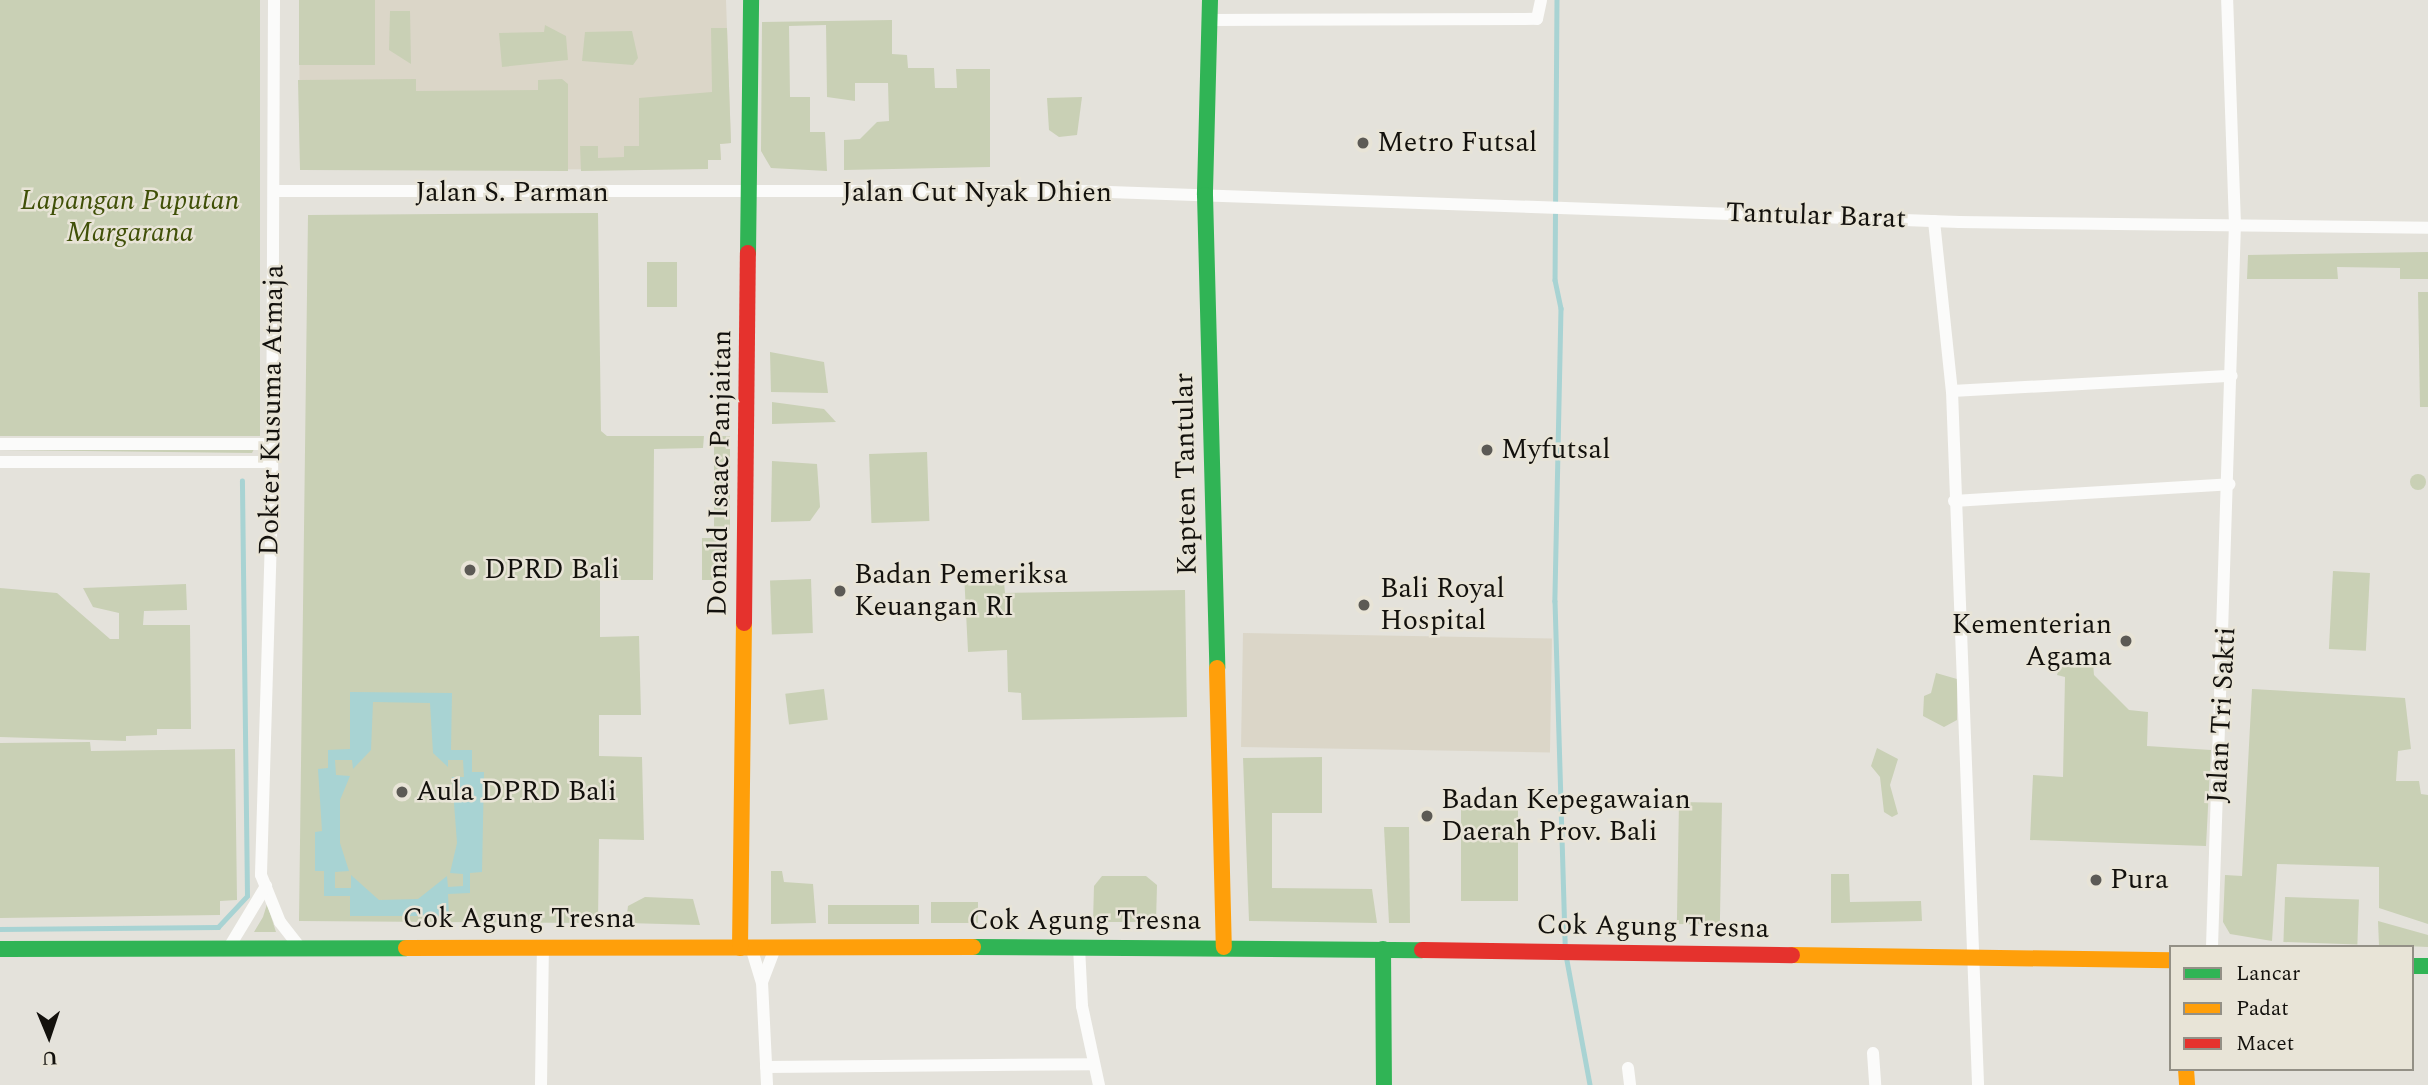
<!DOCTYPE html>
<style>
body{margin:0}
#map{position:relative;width:2428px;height:1085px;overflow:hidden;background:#e4e2db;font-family:Spectral,serif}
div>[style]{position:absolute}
.built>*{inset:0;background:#dbd6c8;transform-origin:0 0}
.green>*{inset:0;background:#c9d0b5;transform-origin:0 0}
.round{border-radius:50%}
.water>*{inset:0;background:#a8d3d3}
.stream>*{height:4.5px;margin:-2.25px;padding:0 2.25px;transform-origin:2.25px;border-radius:2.25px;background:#a8d3d3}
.street>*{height:12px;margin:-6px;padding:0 6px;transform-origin:6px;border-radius:6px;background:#fbfbfa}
.fast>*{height:16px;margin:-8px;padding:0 8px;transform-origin:8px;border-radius:8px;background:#30b455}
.slow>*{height:16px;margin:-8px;padding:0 8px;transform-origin:8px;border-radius:8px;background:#ff9f0a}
.jam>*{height:16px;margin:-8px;padding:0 8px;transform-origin:8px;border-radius:8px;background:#e5322d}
.dots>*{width:19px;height:19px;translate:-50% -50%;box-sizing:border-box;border:4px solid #e8e4d7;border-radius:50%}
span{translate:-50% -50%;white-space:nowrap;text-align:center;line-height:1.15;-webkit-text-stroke:5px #e8e4d7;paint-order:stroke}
.poi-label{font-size:28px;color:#13110d}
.left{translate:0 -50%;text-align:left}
.right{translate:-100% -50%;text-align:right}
.street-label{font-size:28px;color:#13110d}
.park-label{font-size:28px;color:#405008;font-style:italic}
.legend{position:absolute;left:2169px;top:945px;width:245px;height:126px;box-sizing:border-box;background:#e8e4d7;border:2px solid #939086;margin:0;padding:9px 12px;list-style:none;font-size:21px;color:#13110d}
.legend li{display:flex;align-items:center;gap:14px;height:35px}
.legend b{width:35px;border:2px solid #939086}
.north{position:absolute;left:14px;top:1001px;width:70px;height:70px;-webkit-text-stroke:5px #e8e4d7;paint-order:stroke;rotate:178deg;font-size:19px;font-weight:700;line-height:28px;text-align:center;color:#13110d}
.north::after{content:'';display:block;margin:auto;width:24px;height:32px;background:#13110d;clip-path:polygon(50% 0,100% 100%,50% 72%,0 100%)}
</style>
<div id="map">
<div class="built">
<i style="clip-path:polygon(299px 0,726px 0,731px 143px,720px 144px,721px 160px,708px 160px,708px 169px,300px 170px)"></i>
<i style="left:1243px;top:633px;width:309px;height:114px;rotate:1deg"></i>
</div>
<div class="green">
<i style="left:0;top:0;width:260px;height:436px"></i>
<i style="left:299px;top:0;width:76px;height:65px"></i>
<i style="clip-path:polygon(390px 11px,410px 11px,411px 64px,389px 50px)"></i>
<i style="clip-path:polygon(892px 20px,892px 54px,907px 55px,908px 68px,934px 68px,935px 88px,957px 88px,956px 69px,990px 69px,990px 167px,844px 170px,844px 140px,860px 139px,877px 122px,889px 121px,888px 83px,855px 83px,855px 101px,827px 97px,826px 25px,789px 26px,790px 97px,810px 97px,810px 132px,825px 132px,827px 171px,771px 168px,761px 151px,762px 22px)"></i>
<i style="clip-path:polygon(545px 25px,566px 36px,568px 60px,502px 67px,499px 33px,544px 32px)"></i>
<i style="clip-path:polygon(711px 28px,727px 28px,731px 143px,720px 144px,721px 160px,708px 160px,708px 169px,581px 171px,580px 146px,598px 146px,598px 158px,624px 157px,624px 146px,639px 146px,639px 98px,712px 92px)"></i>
<i style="clip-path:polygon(632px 31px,638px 58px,633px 65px,582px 61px,585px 32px)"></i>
<i style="clip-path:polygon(416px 79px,416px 91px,538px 90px,538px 80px,562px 79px,568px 84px,568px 171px,300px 170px,298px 80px)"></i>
<i style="clip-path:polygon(1082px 97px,1077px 135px,1059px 137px,1049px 130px,1047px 98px)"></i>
<i style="clip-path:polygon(598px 213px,601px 431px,607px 436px,704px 436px,703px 448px,654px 449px,653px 580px,600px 580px,600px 637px,639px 636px,641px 715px,599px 715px,599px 756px,642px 757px,644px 840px,599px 839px,598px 923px,299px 921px,308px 215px)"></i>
<i style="clip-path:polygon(2428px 252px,2428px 279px,2400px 279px,2400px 268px,2337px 267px,2338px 279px,2247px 279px,2248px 255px)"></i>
<i style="left:647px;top:262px;width:30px;height:45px"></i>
<i style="clip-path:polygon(2418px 292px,2428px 292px,2428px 407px,2420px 407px)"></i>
<i style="clip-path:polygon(770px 352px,824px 362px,828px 393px,771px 392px)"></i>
<i style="clip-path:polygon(772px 402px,824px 409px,836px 422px,772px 424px)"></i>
<i style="left:714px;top:436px;width:16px;height:93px"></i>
<i style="clip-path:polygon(255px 447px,252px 453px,0 450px)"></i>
<i style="left:927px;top:452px;width:69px;height:58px;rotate:88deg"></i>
<i style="clip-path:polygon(772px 461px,817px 464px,820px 507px,810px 521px,771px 522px)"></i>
<i class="round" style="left:2410px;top:474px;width:16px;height:16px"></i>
<i style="left:702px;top:538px;width:26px;height:42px"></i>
<i style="clip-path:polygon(1003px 571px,1005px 593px,1185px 590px,1187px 717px,1022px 720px,1021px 693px,1008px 692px,1007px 650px,968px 652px,964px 573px)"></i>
<i style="left:2333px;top:571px;width:37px;height:78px;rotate:3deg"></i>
<i style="left:811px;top:579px;width:54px;height:41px;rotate:88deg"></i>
<i style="clip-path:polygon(186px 584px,187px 610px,144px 611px,143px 625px,190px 625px,191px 729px,157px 729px,157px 735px,126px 736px,126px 741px,0 737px,0 588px,57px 593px,110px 639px,119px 639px,119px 613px,93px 607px,83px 588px)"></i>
<i style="clip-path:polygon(2062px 657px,2093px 663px,2094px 675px,2129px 710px,2148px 712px,2147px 746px,2211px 750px,2206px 846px,2030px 840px,2033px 775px,2063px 777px,2065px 677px,2057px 675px)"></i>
<i style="clip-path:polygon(1936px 673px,1957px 679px,1957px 720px,1944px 727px,1923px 716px,1924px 696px,1931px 693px)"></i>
<i style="left:824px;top:689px;width:31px;height:39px;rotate:83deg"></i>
<i style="clip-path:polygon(2252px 689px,2405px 698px,2411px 749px,2398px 751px,2396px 781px,2419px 781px,2421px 794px,2428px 795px,2428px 924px,2379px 908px,2379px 867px,2277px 864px,2272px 941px,2230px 934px,2223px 922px,2225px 875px,2242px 876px)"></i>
<i style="clip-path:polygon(90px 742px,91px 751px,235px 749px,237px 900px,220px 901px,220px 915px,0 918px,0 743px)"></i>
<i style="clip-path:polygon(1877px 748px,1898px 759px,1890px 785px,1898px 814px,1892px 817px,1884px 812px,1880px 777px,1871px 766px)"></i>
<i style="clip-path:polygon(1322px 757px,1322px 813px,1272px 813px,1272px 888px,1372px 889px,1377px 923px,1249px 921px,1243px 758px)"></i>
<i style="left:1679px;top:802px;width:43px;height:122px;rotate:1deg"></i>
<i style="left:1461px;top:807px;width:57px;height:94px"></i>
<i style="clip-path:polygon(1384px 827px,1409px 827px,1410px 923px,1389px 923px)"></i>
<i style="clip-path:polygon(771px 871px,782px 871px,784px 882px,813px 884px,816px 923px,771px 924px)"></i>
<i style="clip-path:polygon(1831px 874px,1849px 874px,1850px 902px,1921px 901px,1922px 921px,1831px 923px)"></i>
<i style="clip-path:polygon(1102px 876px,1146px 876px,1157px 885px,1156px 922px,1093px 922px,1094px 886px)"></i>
<i style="clip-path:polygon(645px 897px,693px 899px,700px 925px,626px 923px,628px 906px)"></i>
<i style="left:2285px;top:897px;width:74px;height:45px;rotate:2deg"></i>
<i style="left:978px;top:902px;width:21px;height:47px;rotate:90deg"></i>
<i style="clip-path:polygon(267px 904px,276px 932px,254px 932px,263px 917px)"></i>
<i style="left:828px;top:905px;width:91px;height:19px"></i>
<i style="clip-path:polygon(2378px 921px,2428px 935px,2428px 947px,2379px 945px)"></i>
</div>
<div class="water">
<i style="clip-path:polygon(evenodd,350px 692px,452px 693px,451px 750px,472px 750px,472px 772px,484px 772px,482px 872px,470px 873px,470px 893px,448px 894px,449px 916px,350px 916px,350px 896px,324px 896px,324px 871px,315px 871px,315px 832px,322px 831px,318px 769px,328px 768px,328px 750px,350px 749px,350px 692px,373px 702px,430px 703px,433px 753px,448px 767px,448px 760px,463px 760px,464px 777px,452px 777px,457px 843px,450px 873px,463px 874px,463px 886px,448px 887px,447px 876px,418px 899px,379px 900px,351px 875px,351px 888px,335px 888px,335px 872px,349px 871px,340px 843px,340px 800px,350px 776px,336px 775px,335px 760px,352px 760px,353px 769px,371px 750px,373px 702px)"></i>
</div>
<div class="stream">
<i style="left:1557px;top:0;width:280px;rotate:90.4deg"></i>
<i style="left:1555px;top:280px;width:29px;rotate:78deg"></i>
<i style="left:1561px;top:308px;width:293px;rotate:91.2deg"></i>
<i style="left:1555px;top:601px;width:346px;rotate:88.3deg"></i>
<i style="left:0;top:929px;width:218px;rotate:-0.5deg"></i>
<i style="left:218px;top:927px;width:42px;rotate:-46.9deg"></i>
<i style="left:247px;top:896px;width:415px;rotate:-90.7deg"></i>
<i style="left:1566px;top:955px;width:132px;rotate:79.5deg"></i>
</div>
<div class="street">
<i style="left:274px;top:0;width:503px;rotate:90.23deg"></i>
<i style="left:272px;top:503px;width:372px;rotate:91.7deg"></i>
<i style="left:261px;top:875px;width:51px;rotate:68deg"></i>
<i style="left:280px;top:922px;width:28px;rotate:52deg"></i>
<i style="left:1209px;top:20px;width:328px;rotate:-0.2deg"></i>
<i style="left:1537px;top:19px;width:19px;rotate:-78deg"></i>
<i style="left:274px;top:191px;width:807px"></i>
<i style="left:1081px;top:191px;width:879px;rotate:2.02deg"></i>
<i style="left:1959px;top:222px;width:469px;rotate:0.7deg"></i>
<i style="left:1934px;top:221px;width:171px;rotate:84deg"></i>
<i style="left:1952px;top:391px;width:694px;rotate:87.85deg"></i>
<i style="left:1952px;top:391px;width:280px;rotate:-3.1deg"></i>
<i style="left:0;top:444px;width:272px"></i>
<i style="left:0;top:462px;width:272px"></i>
<i style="left:1954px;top:501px;width:276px;rotate:-3.5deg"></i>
<i style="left:231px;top:944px;width:68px;rotate:-58.9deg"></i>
<i style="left:751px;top:947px;width:37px;rotate:73deg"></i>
<i style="left:762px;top:982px;width:103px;rotate:87.2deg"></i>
<i style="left:1079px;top:947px;width:59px;rotate:87.1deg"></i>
<i style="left:1082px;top:1006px;width:81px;rotate:77.9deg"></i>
<i style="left:2212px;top:947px;width:722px;rotate:-88.18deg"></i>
<i style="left:2235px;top:225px;width:225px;rotate:-92deg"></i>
<i style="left:762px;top:982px;width:36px;rotate:-69deg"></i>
<i style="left:1873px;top:1053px;width:32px;rotate:86deg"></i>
<i style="left:766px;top:1067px;width:328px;rotate:-0.5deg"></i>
<i style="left:1628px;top:1068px;width:17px;rotate:83deg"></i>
<i style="left:541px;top:1085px;width:139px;rotate:-89.2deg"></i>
</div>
<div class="fast">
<i style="left:1210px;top:0;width:195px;rotate:91.5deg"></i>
<i style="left:1205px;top:195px;width:473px;rotate:88.5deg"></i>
<i style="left:748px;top:253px;width:253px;rotate:-89.3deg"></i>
<i style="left:973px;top:947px;width:449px;rotate:0.4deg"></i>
<i style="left:0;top:949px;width:406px;rotate:-0.1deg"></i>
<i style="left:1383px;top:949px;width:136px;rotate:89.6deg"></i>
<i style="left:2412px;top:966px;width:16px"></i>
</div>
<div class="slow">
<i style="left:1217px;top:668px;width:279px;rotate:88.6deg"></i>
<i style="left:406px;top:948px;width:567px;rotate:-0.1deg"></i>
<i style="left:740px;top:948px;width:325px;rotate:-89.3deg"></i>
<i style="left:1792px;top:955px;width:379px;rotate:0.8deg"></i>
<i style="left:2186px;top:1069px;width:16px;rotate:86deg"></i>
</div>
<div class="jam">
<i style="left:744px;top:623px;width:370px;rotate:-89.4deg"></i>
<i style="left:1422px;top:950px;width:370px;rotate:0.8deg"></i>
</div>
<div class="dots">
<i style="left:1363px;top:143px;background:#5c5a55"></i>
<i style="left:1487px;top:450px;background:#5c5a55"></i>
<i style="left:470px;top:570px;background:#5c5a55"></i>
<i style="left:840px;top:591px;background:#5c5a55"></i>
<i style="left:1364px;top:605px;background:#5c5a55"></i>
<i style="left:2126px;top:641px;background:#5c5a55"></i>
<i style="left:402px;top:792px;background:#5c5a55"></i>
<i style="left:1427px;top:816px;background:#5c5a55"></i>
<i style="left:2096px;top:880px;background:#5c5a55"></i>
</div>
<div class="poi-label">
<span class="left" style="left:1377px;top:143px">Metro Futsal</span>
<span class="left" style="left:1501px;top:450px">Myfutsal</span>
<span class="left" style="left:484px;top:570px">DPRD Bali</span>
<span class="left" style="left:854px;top:591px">Badan Pemeriksa<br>Keuangan RI</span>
<span class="left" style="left:1380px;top:605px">Bali Royal<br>Hospital</span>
<span class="right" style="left:2112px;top:641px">Kementerian<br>Agama</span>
<span class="left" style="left:416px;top:792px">Aula DPRD Bali</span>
<span class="left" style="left:1441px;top:816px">Badan Kepegawaian<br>Daerah Prov. Bali</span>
<span class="left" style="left:2110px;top:880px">Pura</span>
</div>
<div class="street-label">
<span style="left:512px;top:193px">Jalan S. Parman</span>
<span style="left:977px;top:193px">Jalan Cut Nyak Dhien</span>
<span style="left:1816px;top:216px;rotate:2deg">Tantular Barat</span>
<span style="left:272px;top:410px;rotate:-89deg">Dokter Kusuma Atmaja</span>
<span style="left:720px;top:473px;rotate:-89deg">Donald Isaac Panjaitan</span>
<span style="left:1186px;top:474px;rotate:-91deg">Kapten Tantular</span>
<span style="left:2222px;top:715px;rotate:-87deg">Jalan Tri Sakti</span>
<span style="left:519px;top:919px">Cok Agung Tresna</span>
<span style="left:1085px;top:921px">Cok Agung Tresna</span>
<span style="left:1653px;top:927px;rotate:1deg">Cok Agung Tresna</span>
</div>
<div class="park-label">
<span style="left:130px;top:217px">Lapangan Puputan<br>Margarana</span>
</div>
<ul class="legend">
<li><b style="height:9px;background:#30b455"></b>Lancar</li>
<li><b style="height:9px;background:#ff9f0a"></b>Padat</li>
<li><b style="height:9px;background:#e5322d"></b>Macet</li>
</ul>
<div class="north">U</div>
</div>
